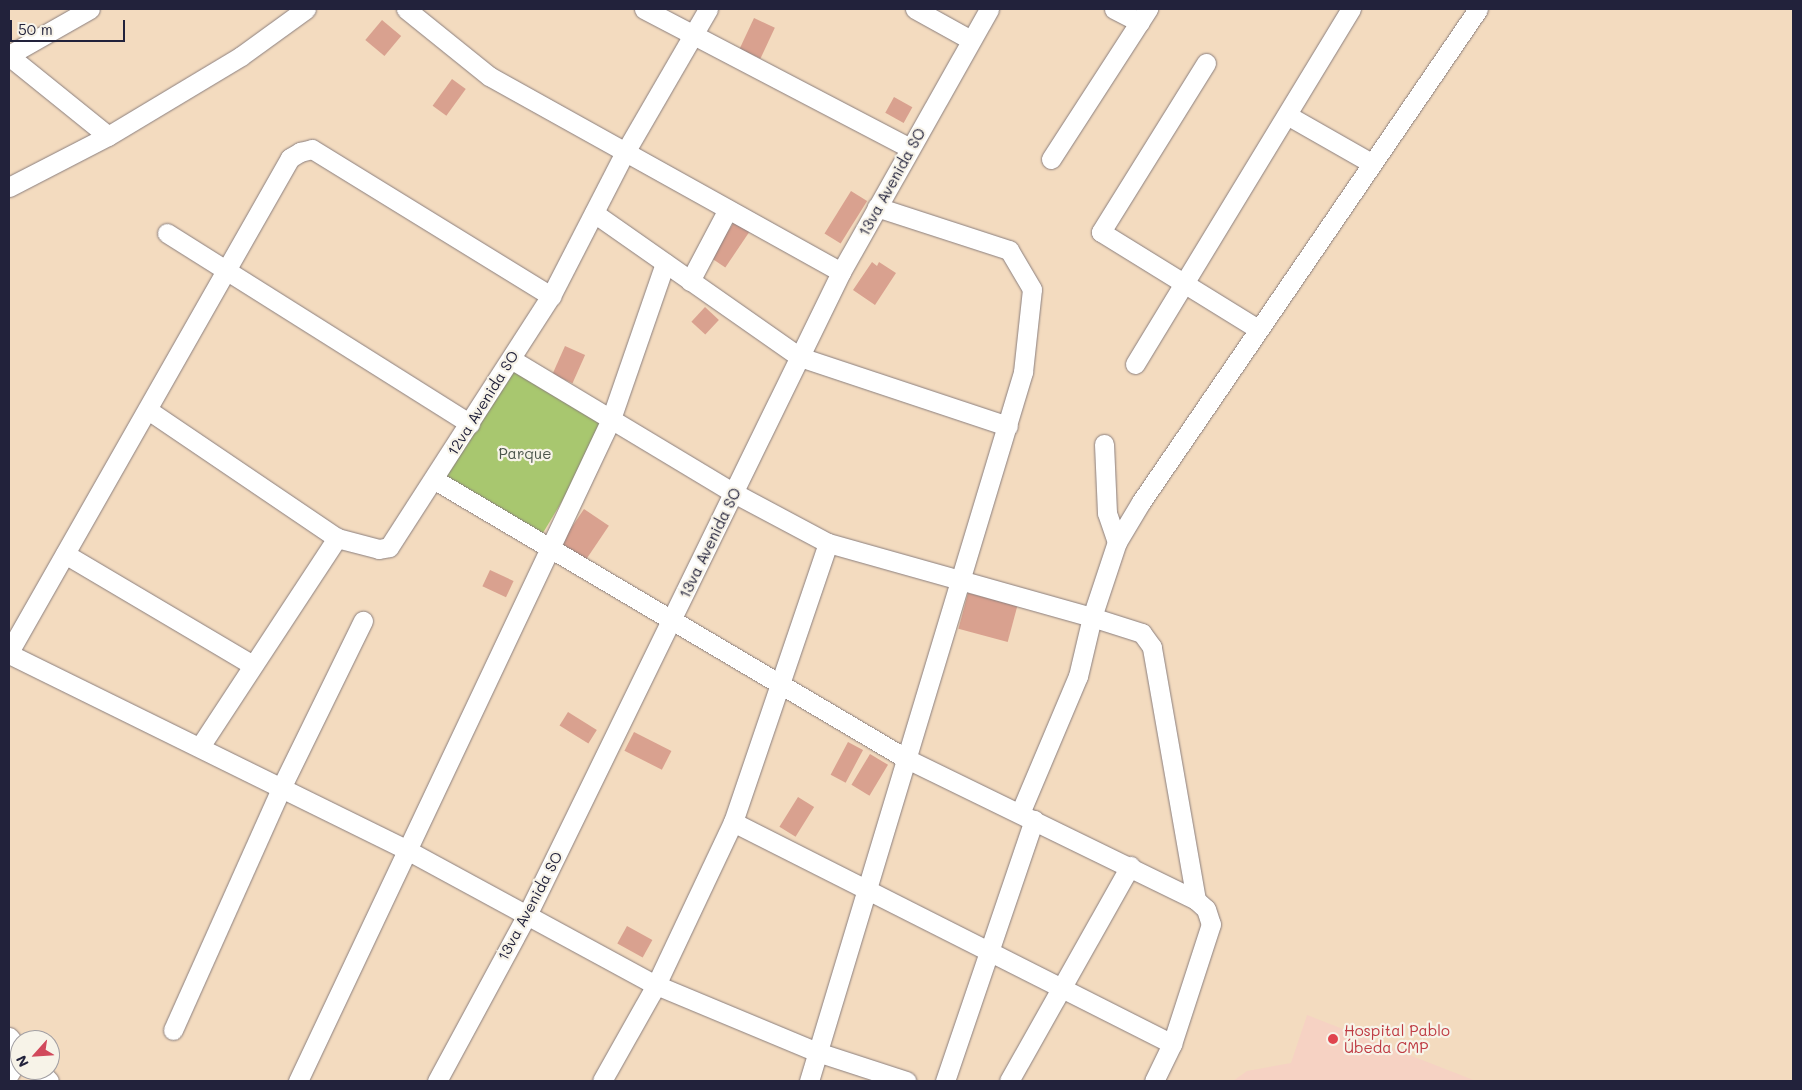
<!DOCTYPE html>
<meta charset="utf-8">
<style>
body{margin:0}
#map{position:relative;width:1802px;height:1090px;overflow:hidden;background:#f3dbbf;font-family:Mali,sans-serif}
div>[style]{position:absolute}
.built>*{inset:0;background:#f6d2c3}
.green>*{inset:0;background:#a8c76f;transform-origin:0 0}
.building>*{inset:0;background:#d9a18f;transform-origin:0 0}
.roads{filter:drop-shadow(0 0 1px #8a7e7d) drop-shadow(0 0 1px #8a7e7d)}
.minor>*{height:19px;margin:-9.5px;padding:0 9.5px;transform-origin:9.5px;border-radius:9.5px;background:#fff}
.dots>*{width:14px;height:14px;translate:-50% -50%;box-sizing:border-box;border:2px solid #f7f3e8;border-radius:50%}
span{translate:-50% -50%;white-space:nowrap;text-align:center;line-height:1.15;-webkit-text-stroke:4.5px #f7f3e8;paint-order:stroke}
.street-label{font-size:15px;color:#22223b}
.park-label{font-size:15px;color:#4a544b}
.health-label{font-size:15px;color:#be3a42}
.left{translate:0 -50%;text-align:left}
.frame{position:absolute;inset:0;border:10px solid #22223b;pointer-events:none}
.north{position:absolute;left:10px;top:1030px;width:50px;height:50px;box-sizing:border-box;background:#f7f3e8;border:1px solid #a29fa3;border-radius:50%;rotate:244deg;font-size:14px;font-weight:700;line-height:20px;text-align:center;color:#22223b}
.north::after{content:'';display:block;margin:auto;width:18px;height:22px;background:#d1495b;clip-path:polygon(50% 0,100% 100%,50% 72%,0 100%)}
.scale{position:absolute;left:10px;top:20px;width:115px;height:22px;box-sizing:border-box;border:2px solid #22223b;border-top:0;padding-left:6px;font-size:15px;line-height:18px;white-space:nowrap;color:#22223b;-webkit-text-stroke:4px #f7f3e8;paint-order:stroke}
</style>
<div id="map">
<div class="built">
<i style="clip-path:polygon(1307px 1015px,1476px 1081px,1233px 1081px,1247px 1071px,1291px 1063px)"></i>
</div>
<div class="green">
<i style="left:511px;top:359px;width:117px;height:143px;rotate:31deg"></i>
</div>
<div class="building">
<i style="left:754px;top:18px;width:23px;height:34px;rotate:25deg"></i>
<i style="left:382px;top:20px;width:25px;height:26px;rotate:40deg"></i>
<i style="left:452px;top:79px;width:17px;height:33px;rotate:36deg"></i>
<i style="left:894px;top:97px;width:21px;height:18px;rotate:29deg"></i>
<i style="left:851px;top:191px;width:19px;height:50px;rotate:32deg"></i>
<i style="left:735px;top:221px;width:18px;height:44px;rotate:34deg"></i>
<i style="clip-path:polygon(872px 262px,877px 266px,879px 262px,896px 273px,875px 305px,853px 290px)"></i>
<i style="left:705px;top:307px;width:19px;height:20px;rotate:43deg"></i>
<i style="left:565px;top:346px;width:22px;height:31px;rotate:24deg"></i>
<i style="left:584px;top:509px;width:30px;height:41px;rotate:34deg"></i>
<i style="left:490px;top:570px;width:26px;height:18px;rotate:25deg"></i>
<i style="left:968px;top:593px;width:51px;height:37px;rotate:15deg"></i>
<i style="left:568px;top:712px;width:34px;height:16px;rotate:32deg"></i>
<i style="left:634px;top:732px;width:42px;height:21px;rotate:27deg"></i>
<i style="left:848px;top:742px;width:17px;height:37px;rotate:28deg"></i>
<i style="left:870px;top:754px;width:21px;height:36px;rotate:31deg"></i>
<i style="left:798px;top:797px;width:19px;height:35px;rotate:32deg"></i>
<i style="left:627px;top:926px;width:29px;height:20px;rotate:29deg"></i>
</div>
<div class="roads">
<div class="minor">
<i style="left:406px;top:9px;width:107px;rotate:38.9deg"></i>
<i style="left:489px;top:76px;width:403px;rotate:29.1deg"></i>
<i style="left:644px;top:9px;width:300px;rotate:27.6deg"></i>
<i style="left:915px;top:9px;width:64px;rotate:29deg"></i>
<i style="left:1114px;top:9px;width:29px;rotate:27deg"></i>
<i style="left:9px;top:55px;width:93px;rotate:-29.6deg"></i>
<i style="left:9px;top:56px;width:127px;rotate:38.9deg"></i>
<i style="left:1206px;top:63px;width:199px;rotate:121.9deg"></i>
<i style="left:1101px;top:232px;width:185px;rotate:31.7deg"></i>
<i style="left:1287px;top:115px;width:97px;rotate:29.7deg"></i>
<i style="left:1051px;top:159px;width:179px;rotate:-57.1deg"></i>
<i style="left:9px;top:187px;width:111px;rotate:-27.3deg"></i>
<i style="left:108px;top:136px;width:155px;rotate:-31deg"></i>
<i style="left:241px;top:56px;width:80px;rotate:-35.9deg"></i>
<i style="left:594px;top:213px;width:251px;rotate:35deg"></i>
<i style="left:800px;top:357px;width:219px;rotate:18.4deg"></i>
<i style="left:167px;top:233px;width:358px;rotate:32.2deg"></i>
<i style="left:690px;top:281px;width:81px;rotate:-62.2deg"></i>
<i style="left:511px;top:359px;width:260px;rotate:31deg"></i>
<i style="left:734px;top:493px;width:106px;rotate:28deg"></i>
<i style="left:828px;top:543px;width:295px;rotate:108.8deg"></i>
<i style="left:733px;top:822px;width:180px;rotate:115.3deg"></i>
<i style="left:656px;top:985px;width:110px;rotate:119.4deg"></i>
<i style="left:1135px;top:364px;width:416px;rotate:-58.7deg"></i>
<i style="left:148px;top:410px;width:228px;rotate:34.1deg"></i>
<i style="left:337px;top:538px;width:43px;rotate:14.7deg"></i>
<i style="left:379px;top:549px;width:10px;rotate:-11deg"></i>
<i style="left:389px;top:547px;width:299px;rotate:-57.2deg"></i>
<i style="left:551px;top:296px;width:160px;rotate:-62.8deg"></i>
<i style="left:624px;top:154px;width:168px;rotate:-59.9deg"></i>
<i style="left:1104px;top:444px;width:69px;rotate:87.5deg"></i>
<i style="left:1107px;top:513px;width:31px;rotate:71deg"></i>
<i style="left:435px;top:480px;width:546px;rotate:30.6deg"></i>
<i style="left:905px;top:758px;width:324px;rotate:26deg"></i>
<i style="left:1196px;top:900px;width:13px;rotate:42deg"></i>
<i style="left:1206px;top:909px;width:16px;rotate:72deg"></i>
<i style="left:1211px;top:924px;width:126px;rotate:108deg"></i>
<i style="left:1172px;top:1044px;width:41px;rotate:115.9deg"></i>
<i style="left:828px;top:543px;width:274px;rotate:15.7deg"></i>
<i style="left:1092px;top:617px;width:61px;rotate:103.3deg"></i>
<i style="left:1078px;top:676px;width:149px;rotate:112.9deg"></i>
<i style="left:65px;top:554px;width:218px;rotate:30.6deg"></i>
<i style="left:9px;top:652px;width:568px;rotate:-60.37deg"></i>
<i style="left:290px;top:158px;width:12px;rotate:-31deg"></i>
<i style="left:300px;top:152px;width:12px;rotate:-14deg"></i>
<i style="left:312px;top:149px;width:281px;rotate:31.6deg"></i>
<i style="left:9px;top:654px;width:441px;rotate:26.2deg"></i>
<i style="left:405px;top:849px;width:285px;rotate:28.5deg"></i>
<i style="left:656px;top:985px;width:174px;rotate:22.6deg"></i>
<i style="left:817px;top:1052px;width:94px;rotate:18deg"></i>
<i style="left:201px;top:745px;width:248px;rotate:-56.7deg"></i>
<i style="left:733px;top:822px;width:492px;rotate:26.8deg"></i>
<i style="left:1196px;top:900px;width:257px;rotate:-99.9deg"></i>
<i style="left:1152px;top:647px;width:17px;rotate:-126deg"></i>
<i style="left:1142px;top:633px;width:52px;rotate:-162.3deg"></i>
<i style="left:1092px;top:617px;width:79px;rotate:-71.6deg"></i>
<i style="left:1117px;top:542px;width:47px;rotate:-59deg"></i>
<i style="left:1141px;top:502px;width:597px;rotate:-55.64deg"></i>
<i style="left:173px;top:1030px;width:267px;rotate:-65.9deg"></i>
<i style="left:282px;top:786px;width:184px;rotate:-63.9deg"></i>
<i style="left:9px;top:1037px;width:17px;rotate:50deg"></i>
<i style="left:39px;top:1070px;width:15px;rotate:48deg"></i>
<i style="left:9px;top:1074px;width:21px;rotate:-59deg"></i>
<i style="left:298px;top:1081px;width:732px;rotate:-64.69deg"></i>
<i style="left:611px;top:419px;width:165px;rotate:-70.9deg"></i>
<i style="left:437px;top:1081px;width:191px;rotate:-61.6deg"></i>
<i style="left:528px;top:913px;width:713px;rotate:-63.97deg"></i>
<i style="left:841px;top:272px;width:302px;rotate:-60.6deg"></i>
<i style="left:809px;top:1081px;width:741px;rotate:-73.2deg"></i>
<i style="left:1023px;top:372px;width:83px;rotate:-83.8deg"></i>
<i style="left:1032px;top:289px;width:45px;rotate:-120.5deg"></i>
<i style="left:1009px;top:250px;width:139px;rotate:-162deg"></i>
<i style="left:945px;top:1081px;width:276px;rotate:-71.2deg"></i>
<i style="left:1009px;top:1081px;width:247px;rotate:-60.6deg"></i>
</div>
</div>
<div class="dots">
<i style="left:1333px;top:1039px;background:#e0444e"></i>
</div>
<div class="street-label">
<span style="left:892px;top:182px;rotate:-61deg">13va Avenida SO</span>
<span style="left:483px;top:403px;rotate:-58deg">12va Avenida SO</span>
<span style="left:710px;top:543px;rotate:-64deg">13va Avenida SO</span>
<span style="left:530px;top:906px;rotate:-62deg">13va Avenida SO</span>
</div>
<div class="park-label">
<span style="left:525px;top:454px">Parque</span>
</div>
<div class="health-label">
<span class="left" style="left:1344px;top:1039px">Hospital Pablo<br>Úbeda CMP</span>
</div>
<div class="frame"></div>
<div class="north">N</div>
<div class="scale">50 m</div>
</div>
